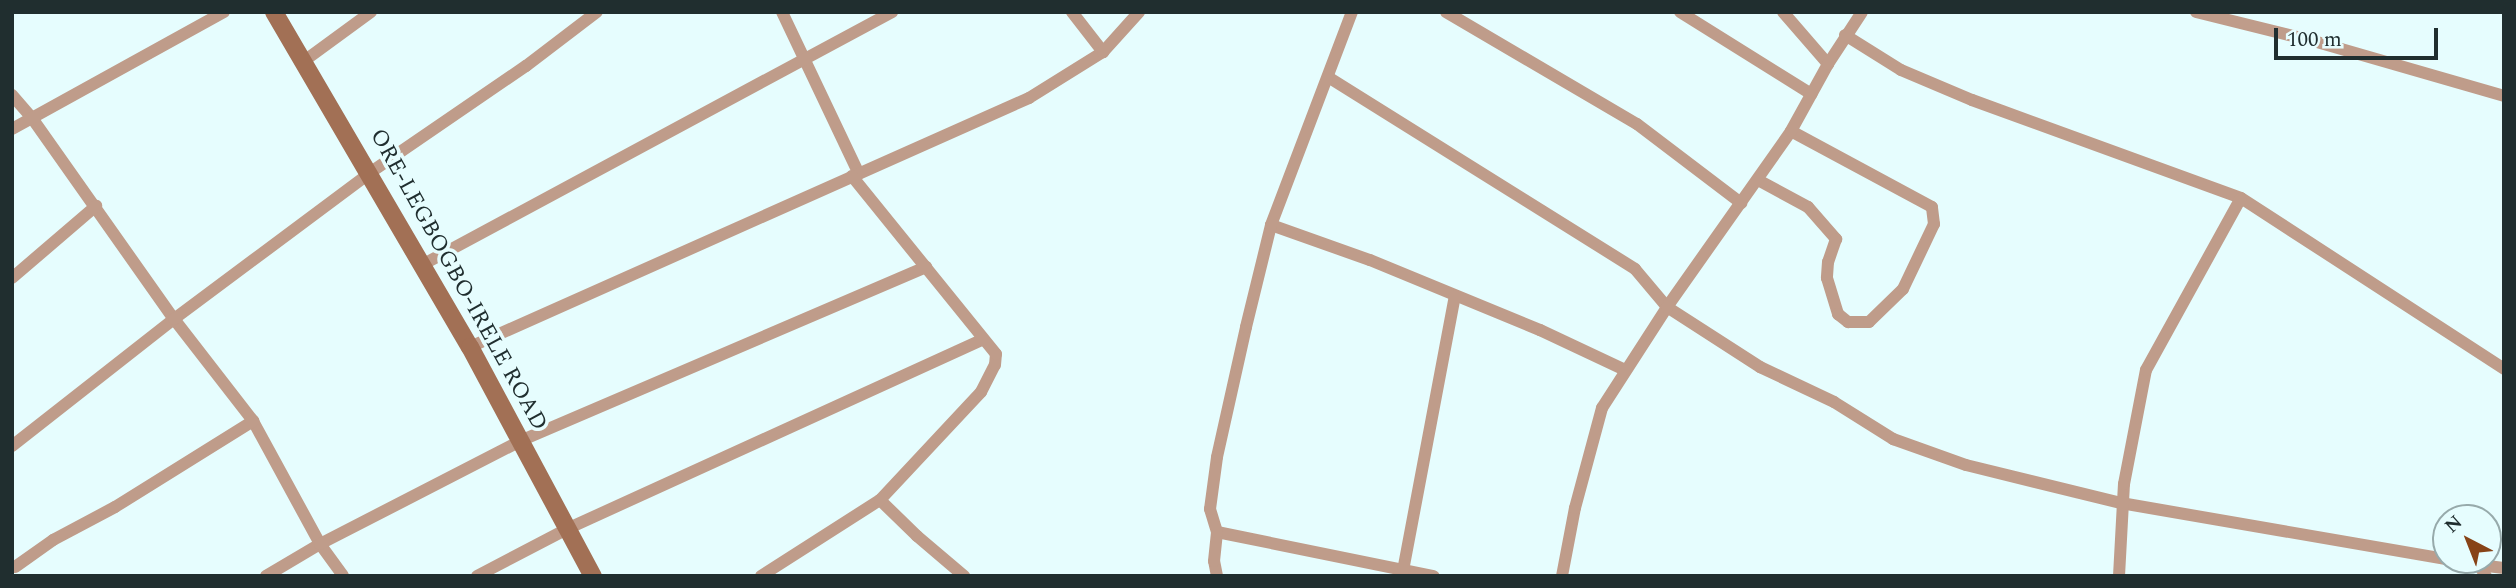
<!DOCTYPE html>
<style>
body{margin:0}
#map{position:relative;width:2516px;height:588px;overflow:hidden;background:#e6fdfe;font-family:Spectral,serif}
div>[style]{position:absolute}
.street>*{height:12px;margin:-6px;padding:0 6px;transform-origin:6px;border-radius:6px;background:#bf9c8a}
.secondary>*{height:18px;margin:-9px;padding:0 9px;transform-origin:9px;border-radius:9px;background:#a27055}
span{translate:-50% -50%;white-space:nowrap;text-align:center;line-height:1.15;-webkit-text-stroke:7px #e6fdfe;paint-order:stroke}
.street-label{font-size:23px;color:#202e2f}
.frame{position:absolute;inset:0;border:14px solid #202e2f;pointer-events:none}
.north{position:absolute;left:2432px;top:504px;width:70px;height:70px;box-sizing:border-box;background:#e6fdfe;border:2px solid #97aaab;border-radius:50%;rotate:318deg;font-size:19px;font-weight:700;line-height:28px;text-align:center;color:#202e2f}
.north::after{content:'';display:block;margin:auto;width:24px;height:32px;background:#874317;clip-path:polygon(50% 0,100% 100%,50% 72%,0 100%)}
.scale{position:absolute;left:2274px;top:28px;width:164px;height:32px;box-sizing:border-box;border:4px solid #202e2f;border-top:0;padding-left:9px;font-size:21px;line-height:24px;white-space:nowrap;color:#202e2f;-webkit-text-stroke:5px #e6fdfe;paint-order:stroke}
</style>
<div id="map">
<div class="street">
<i style="left:782px;top:12px;width:179px;rotate:64.6deg"></i>
<i style="left:1072px;top:12px;width:51px;rotate:52.2deg"></i>
<i style="left:1446px;top:12px;width:221px;rotate:30.4deg"></i>
<i style="left:1637px;top:124px;width:131px;rotate:37.2deg"></i>
<i style="left:1680px;top:12px;width:155px;rotate:32deg"></i>
<i style="left:1783px;top:12px;width:69px;rotate:49.1deg"></i>
<i style="left:2196px;top:12px;width:125px;rotate:13.9deg"></i>
<i style="left:2317px;top:42px;width:195px;rotate:16.1deg"></i>
<i style="left:1845px;top:35px;width:66px;rotate:32deg"></i>
<i style="left:1901px;top:70px;width:77px;rotate:22.9deg"></i>
<i style="left:1972px;top:100px;width:286px;rotate:20deg"></i>
<i style="left:2241px;top:198px;width:314px;rotate:33deg"></i>
<i style="left:304px;top:61px;width:83px;rotate:-36.2deg"></i>
<i style="left:1328px;top:77px;width:362px;rotate:32deg"></i>
<i style="left:1635px;top:269px;width:50px;rotate:49.9deg"></i>
<i style="left:1667px;top:307px;width:111px;rotate:32.8deg"></i>
<i style="left:1760px;top:367px;width:82px;rotate:25.3deg"></i>
<i style="left:1834px;top:402px;width:70px;rotate:32.1deg"></i>
<i style="left:1893px;top:439px;width:77px;rotate:19.6deg"></i>
<i style="left:1966px;top:465px;width:160px;rotate:13.8deg"></i>
<i style="left:2121px;top:503px;width:330px;rotate:9.8deg"></i>
<i style="left:12px;top:95px;width:30px;rotate:49deg"></i>
<i style="left:32px;top:118px;width:246px;rotate:54.8deg"></i>
<i style="left:174px;top:319px;width:129px;rotate:52.2deg"></i>
<i style="left:253px;top:421px;width:140px;rotate:61.4deg"></i>
<i style="left:320px;top:544px;width:39px;rotate:54deg"></i>
<i style="left:12px;top:129px;width:242px;rotate:-28.9deg"></i>
<i style="left:1758px;top:180px;width:57px;rotate:28.4deg"></i>
<i style="left:1808px;top:207px;width:43px;rotate:48.8deg"></i>
<i style="left:1836px;top:239px;width:24px;rotate:109deg"></i>
<i style="left:1828px;top:262px;width:16px;rotate:94deg"></i>
<i style="left:1827px;top:278px;width:38px;rotate:73deg"></i>
<i style="left:1838px;top:314px;width:13px;rotate:39deg"></i>
<i style="left:1848px;top:322px;width:21px"></i>
<i style="left:1869px;top:322px;width:47px;rotate:-44.1deg"></i>
<i style="left:1903px;top:289px;width:72px;rotate:-64.5deg"></i>
<i style="left:1934px;top:224px;width:17px;rotate:-97deg"></i>
<i style="left:1932px;top:207px;width:160px;rotate:-151.7deg"></i>
<i style="left:1271px;top:225px;width:105px;rotate:19.5deg"></i>
<i style="left:1370px;top:260px;width:184px;rotate:22.4deg"></i>
<i style="left:1540px;top:330px;width:94px;rotate:25.2deg"></i>
<i style="left:422px;top:265px;width:534px;rotate:-28.29deg"></i>
<i style="left:12px;top:278px;width:111px;rotate:-40.6deg"></i>
<i style="left:470px;top:347px;width:612px;rotate:-24.01deg"></i>
<i style="left:1029px;top:98px;width:87px;rotate:-31.9deg"></i>
<i style="left:1103px;top:52px;width:54px;rotate:-48deg"></i>
<i style="left:12px;top:446px;width:206px;rotate:-38.1deg"></i>
<i style="left:174px;top:319px;width:246px;rotate:-36.7deg"></i>
<i style="left:371px;top:172px;width:188px;rotate:-34.4deg"></i>
<i style="left:526px;top:66px;width:89px;rotate:-37.3deg"></i>
<i style="left:880px;top:500px;width:52px;rotate:44.2deg"></i>
<i style="left:917px;top:536px;width:62px;rotate:40.4deg"></i>
<i style="left:1217px;top:532px;width:221px;rotate:11.5deg"></i>
<i style="left:2454px;top:560px;width:25px;rotate:11deg"></i>
<i style="left:2479px;top:565px;width:13px;rotate:58deg"></i>
<i style="left:2479px;top:565px;width:25px;rotate:7deg"></i>
<i style="left:15px;top:567px;width:47px;rotate:-35.4deg"></i>
<i style="left:53px;top:540px;width:70px;rotate:-28deg"></i>
<i style="left:115px;top:507px;width:163px;rotate:-31.9deg"></i>
<i style="left:266px;top:576px;width:63px;rotate:-30.7deg"></i>
<i style="left:320px;top:544px;width:225px;rotate:-27.2deg"></i>
<i style="left:520px;top:441px;width:442px;rotate:-23.2deg"></i>
<i style="left:477px;top:576px;width:104px;rotate:-27.6deg"></i>
<i style="left:569px;top:528px;width:454px;rotate:-24.5deg"></i>
<i style="left:761px;top:576px;width:141px;rotate:-32.6deg"></i>
<i style="left:880px;top:500px;width:148px;rotate:-46.9deg"></i>
<i style="left:981px;top:392px;width:30px;rotate:-63deg"></i>
<i style="left:995px;top:365px;width:11px;rotate:-85deg"></i>
<i style="left:996px;top:354px;width:229px;rotate:-129deg"></i>
<i style="left:1217px;top:576px;width:15px;rotate:-101deg"></i>
<i style="left:1214px;top:561px;width:29px;rotate:-84deg"></i>
<i style="left:1217px;top:532px;width:24px;rotate:-107deg"></i>
<i style="left:1210px;top:509px;width:52px;rotate:-82.3deg"></i>
<i style="left:1217px;top:457px;width:133px;rotate:-77.4deg"></i>
<i style="left:1246px;top:327px;width:105px;rotate:-76.2deg"></i>
<i style="left:1271px;top:225px;width:228px;rotate:-69.2deg"></i>
<i style="left:1402px;top:576px;width:285px;rotate:-79.3deg"></i>
<i style="left:1562px;top:576px;width:69px;rotate:-79.2deg"></i>
<i style="left:1575px;top:508px;width:104px;rotate:-74.9deg"></i>
<i style="left:1602px;top:408px;width:120px;rotate:-57.2deg"></i>
<i style="left:1667px;top:307px;width:215px;rotate:-54.8deg"></i>
<i style="left:1791px;top:131px;width:77px;rotate:-61.1deg"></i>
<i style="left:1828px;top:64px;width:62px;rotate:-56.8deg"></i>
<i style="left:2119px;top:576px;width:92px;rotate:-86.9deg"></i>
<i style="left:2124px;top:484px;width:116px;rotate:-79.1deg"></i>
<i style="left:2146px;top:370px;width:196px;rotate:-61.1deg"></i>
</div>
<div class="secondary">
<i style="left:274px;top:12px;width:388px;rotate:59.7deg"></i>
<i style="left:470px;top:347px;width:260px;rotate:61.8deg"></i>
</div>
<div class="street-label">
<span style="left:458px;top:280px;rotate:61deg">ORE-LEGBOGBO-IRELE ROAD</span>
</div>
<div class="frame"></div>
<div class="north">N</div>
<div class="scale">100 m</div>
</div>
